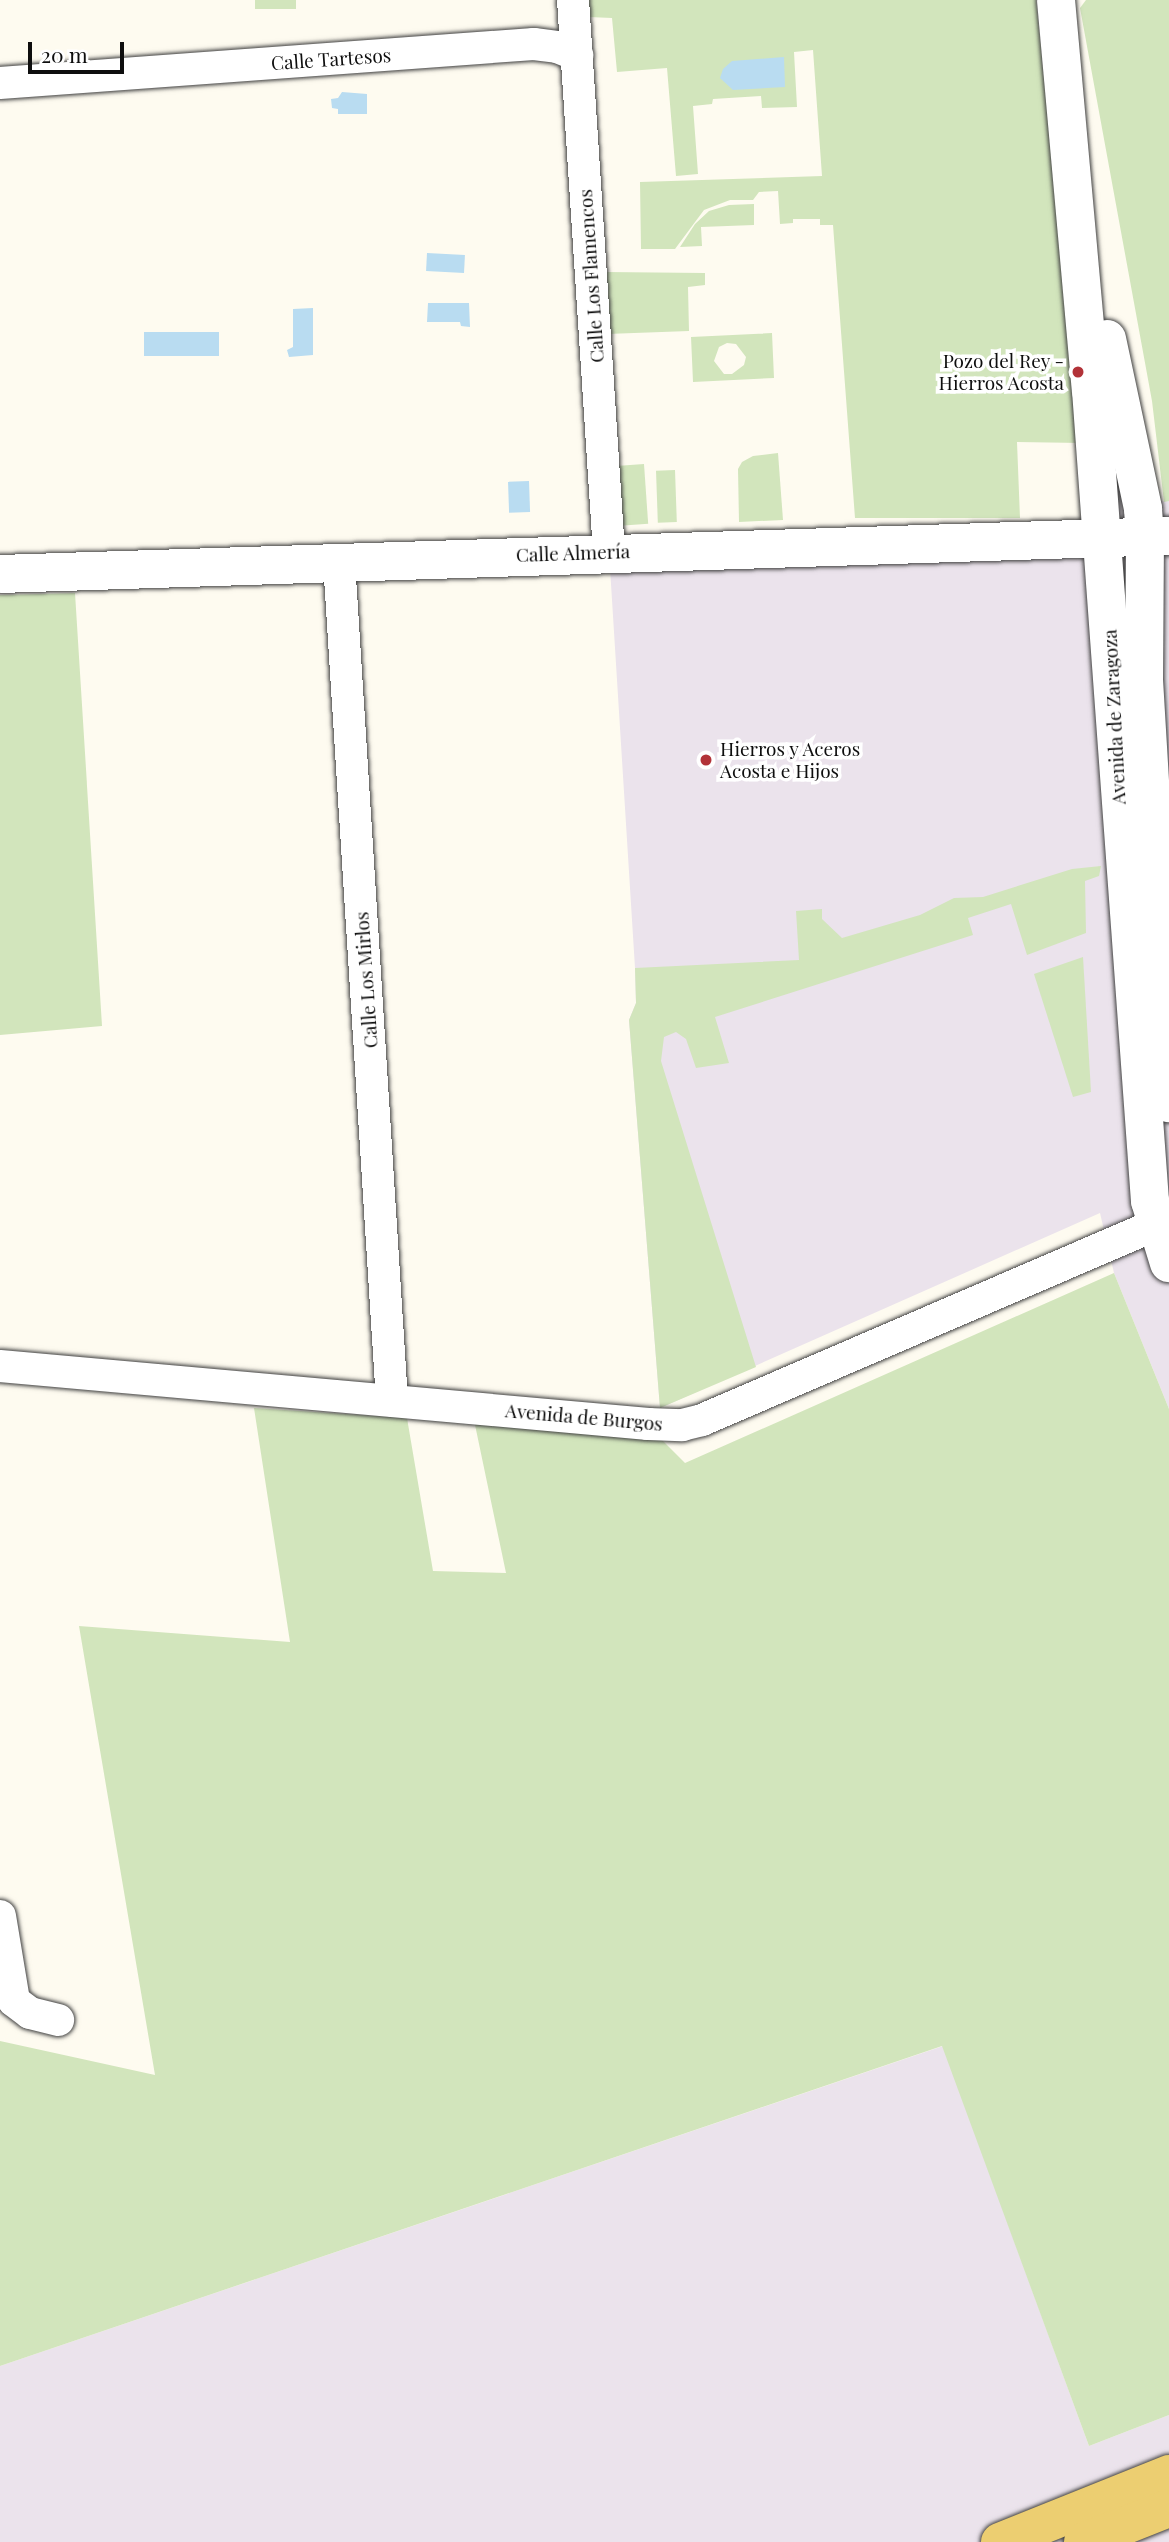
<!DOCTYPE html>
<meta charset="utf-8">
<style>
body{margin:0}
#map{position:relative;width:1169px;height:2542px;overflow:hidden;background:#fefbf0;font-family:"Playfair Display",serif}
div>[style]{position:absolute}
.industrial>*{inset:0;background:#ebe3ec}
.green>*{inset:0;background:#d2e5bc;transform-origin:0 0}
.water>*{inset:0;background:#b9dcf1;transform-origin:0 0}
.roads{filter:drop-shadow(0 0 2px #414141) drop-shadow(0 0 2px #414141)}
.minor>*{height:32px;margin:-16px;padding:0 16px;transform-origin:16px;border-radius:16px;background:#fff}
.tertiary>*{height:38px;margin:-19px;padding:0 19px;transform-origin:19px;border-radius:19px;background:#fff}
.primary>*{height:38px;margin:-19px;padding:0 19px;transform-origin:19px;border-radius:19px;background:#ecce71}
.dots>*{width:19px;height:19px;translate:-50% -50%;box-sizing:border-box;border:4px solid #fff;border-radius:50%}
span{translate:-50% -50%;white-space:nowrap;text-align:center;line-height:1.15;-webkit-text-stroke:7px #fff;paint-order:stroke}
.street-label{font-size:19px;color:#0e0e0e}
.poi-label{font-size:19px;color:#0e0e0e}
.right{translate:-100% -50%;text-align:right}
.left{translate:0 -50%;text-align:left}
.scale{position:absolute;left:28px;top:42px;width:96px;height:32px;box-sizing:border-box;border:4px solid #0e0e0e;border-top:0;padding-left:9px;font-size:21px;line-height:24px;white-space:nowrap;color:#0e0e0e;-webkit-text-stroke:5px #fff;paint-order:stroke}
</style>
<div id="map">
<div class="industrial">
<i style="clip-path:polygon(1137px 480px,1141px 502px,1169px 501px,1169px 1409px,1114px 1273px,1100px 1213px,660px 1408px,629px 1020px,636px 1003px,635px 968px,609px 552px,1074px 539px,1110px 485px)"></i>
<i style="clip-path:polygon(943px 2046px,1089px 2446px,1169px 2415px,1169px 2542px,0 2542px,0 2366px)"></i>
</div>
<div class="green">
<i style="left:255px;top:0;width:41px;height:9px"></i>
<i style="clip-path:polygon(588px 0,1036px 0,1082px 443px,1017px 442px,1020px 518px,855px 518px,833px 225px,820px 225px,820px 219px,793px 219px,793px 223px,780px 224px,778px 191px,759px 192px,753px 200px,730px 200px,704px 210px,675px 249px,641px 249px,640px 182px,822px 176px,813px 50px,794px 52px,797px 107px,762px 108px,761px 96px,713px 99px,712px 104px,693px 106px,698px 174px,676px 176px,667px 68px,617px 72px,612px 18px,589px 17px)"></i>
<i style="clip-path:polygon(1086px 0,1169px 0,1169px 501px,1164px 502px,1152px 401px,1080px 8px)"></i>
<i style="clip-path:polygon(754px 204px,754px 225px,701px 227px,702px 246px,680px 247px,695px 224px,709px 211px,729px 205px)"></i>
<i style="clip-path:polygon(606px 272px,705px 273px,705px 285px,688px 287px,689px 331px,607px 334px)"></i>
<i style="clip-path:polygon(evenodd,772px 333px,774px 378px,693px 382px,691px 337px,772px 333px,727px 343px,736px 344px,746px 357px,744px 365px,732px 374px,724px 374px,714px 361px,719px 347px,727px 343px)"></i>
<i style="clip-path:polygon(778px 453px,783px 520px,739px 522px,738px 469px,742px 462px,753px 456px)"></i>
<i style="left:644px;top:464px;width:60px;height:28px;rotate:86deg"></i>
<i style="left:675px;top:470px;width:52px;height:19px;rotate:88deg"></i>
<i style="clip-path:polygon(75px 593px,102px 1026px,0 1035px,0 595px)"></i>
<i style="clip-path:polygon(1101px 866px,1099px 876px,1085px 881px,1086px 933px,1027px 955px,1011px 904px,968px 918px,973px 935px,715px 1017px,729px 1063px,696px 1068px,686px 1039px,676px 1032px,664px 1037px,661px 1061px,756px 1367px,660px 1408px,629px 1020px,636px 1003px,635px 968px,799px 960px,796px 911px,822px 909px,822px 919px,842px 938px,920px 915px,954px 898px,983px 897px,1072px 869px)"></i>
<i style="clip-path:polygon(1083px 957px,1091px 1092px,1073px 1097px,1034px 974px)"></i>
<i style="clip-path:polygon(1114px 1273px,1169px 1409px,1169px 2415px,1089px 2446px,942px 2046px,0 2366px,0 2041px,155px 2075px,79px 1626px,290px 1642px,254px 1408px,407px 1418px,433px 1571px,506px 1573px,474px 1420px,660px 1438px,685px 1463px)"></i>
</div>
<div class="water">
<i style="clip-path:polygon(784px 57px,785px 87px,733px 90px,720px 78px,723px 69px,732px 61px)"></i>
<i style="clip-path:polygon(342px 92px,367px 94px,367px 114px,338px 114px,338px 109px,332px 108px,331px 99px,338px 98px)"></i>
<i style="left:427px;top:253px;width:38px;height:18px;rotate:3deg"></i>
<i style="clip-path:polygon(428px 303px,469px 303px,470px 327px,461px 326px,460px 322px,427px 322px)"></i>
<i style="clip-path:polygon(313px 308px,313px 355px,289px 357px,287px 350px,293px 347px,293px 309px)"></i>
<i style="left:219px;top:332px;width:24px;height:75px;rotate:90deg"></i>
<i style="left:529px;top:481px;width:31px;height:21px;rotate:88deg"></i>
</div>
<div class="roads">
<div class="minor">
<i style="left:573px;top:0;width:553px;rotate:86.27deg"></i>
<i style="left:0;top:83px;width:535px;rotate:-4.18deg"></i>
<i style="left:534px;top:44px;width:23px;rotate:7deg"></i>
<i style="left:557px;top:47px;width:22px;rotate:22deg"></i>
<i style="left:339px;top:561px;width:841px;rotate:86.39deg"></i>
<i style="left:0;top:1366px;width:651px;rotate:5.11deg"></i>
<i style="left:648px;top:1424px;width:34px;rotate:2deg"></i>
<i style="left:682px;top:1425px;width:21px;rotate:-14deg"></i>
<i style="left:702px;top:1420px;width:508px;rotate:-23.29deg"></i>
<i style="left:0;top:1916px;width:86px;rotate:80.6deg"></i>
<i style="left:14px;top:2001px;width:20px;rotate:37deg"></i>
<i style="left:30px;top:2013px;width:29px;rotate:14deg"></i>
</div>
<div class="tertiary">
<i style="left:1056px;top:0;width:392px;rotate:84.9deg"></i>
<i style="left:1091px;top:390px;width:813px;rotate:85.84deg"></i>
<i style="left:1150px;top:1201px;width:65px;rotate:73deg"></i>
<i style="left:1107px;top:339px;width:174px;rotate:78deg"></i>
<i style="left:1143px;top:509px;width:28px;rotate:86deg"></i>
<i style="left:1145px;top:537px;width:143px;rotate:90.4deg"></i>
<i style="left:1144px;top:680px;width:424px;rotate:86.6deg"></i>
<i style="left:0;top:574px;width:1170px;rotate:-1.86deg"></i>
</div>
<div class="primary">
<i style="left:1000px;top:2542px;width:182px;rotate:-21.9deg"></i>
<i style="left:1083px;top:2542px;width:92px;rotate:-21.6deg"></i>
</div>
</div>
<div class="dots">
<i style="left:1078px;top:372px;background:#b23238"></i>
<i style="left:706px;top:760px;background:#b23238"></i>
</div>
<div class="street-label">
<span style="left:331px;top:59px;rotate:-4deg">Calle Tartesos</span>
<span style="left:591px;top:276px;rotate:-94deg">Calle Los Flamencos</span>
<span style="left:573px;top:553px;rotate:-2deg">Calle Almería</span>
<span style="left:1114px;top:717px;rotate:-93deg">Avenida de Zaragoza</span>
<span style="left:366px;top:980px;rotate:-94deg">Calle Los Mirlos</span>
<span style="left:584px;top:1417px;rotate:5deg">Avenida de Burgos</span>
</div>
<div class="poi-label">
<span class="right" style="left:1064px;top:372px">Pozo del Rey -<br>Hierros Acosta</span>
<span class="left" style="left:720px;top:760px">Hierros y Aceros<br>Acosta e Hijos</span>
</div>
<div class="scale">20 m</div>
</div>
